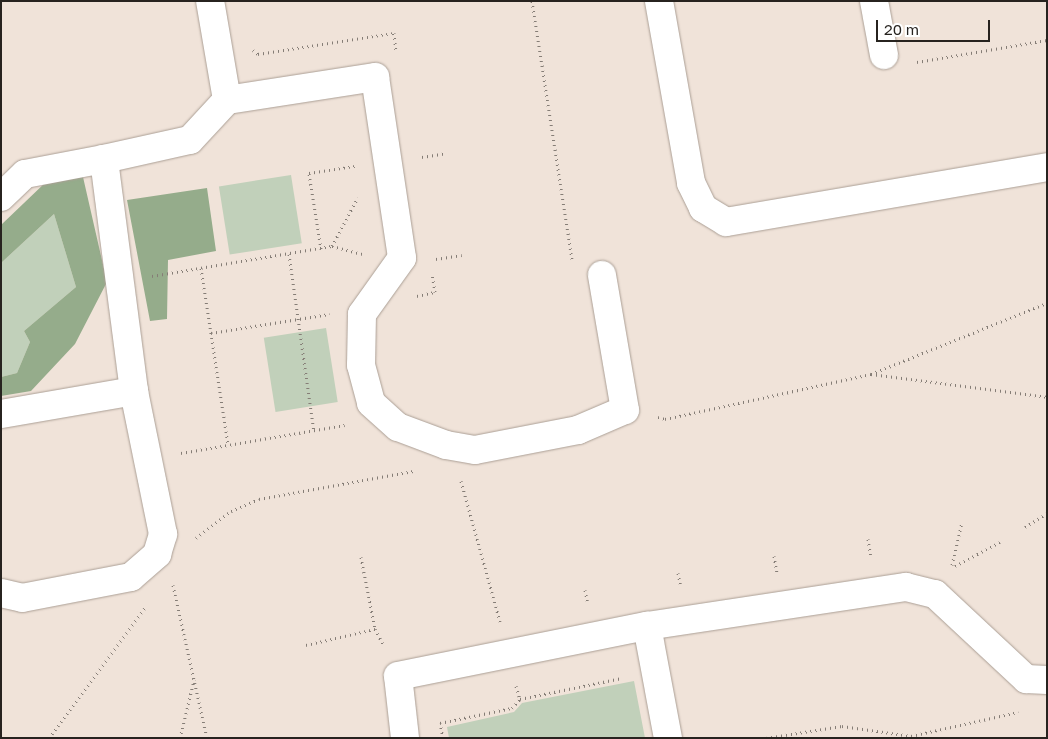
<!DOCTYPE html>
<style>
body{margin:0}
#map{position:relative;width:1048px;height:739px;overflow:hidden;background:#f0e3d9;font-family:"Golos Text",sans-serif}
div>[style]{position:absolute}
.green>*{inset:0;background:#c1d0ba;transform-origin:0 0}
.forest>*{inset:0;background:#95ac8b}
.path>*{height:3px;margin-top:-1.5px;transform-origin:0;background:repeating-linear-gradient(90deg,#857d76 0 1px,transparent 0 5px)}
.roads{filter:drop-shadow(0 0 1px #ab9f95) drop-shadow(0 0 1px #ab9f95)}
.minor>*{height:28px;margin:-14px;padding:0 14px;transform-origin:14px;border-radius:14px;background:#fff}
span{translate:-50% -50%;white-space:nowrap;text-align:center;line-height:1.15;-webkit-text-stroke:4.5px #fff;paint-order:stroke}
.frame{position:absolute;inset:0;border:2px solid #27231f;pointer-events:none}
.scale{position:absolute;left:876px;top:20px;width:114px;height:22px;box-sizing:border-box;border:2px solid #27231f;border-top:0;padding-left:6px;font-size:15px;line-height:18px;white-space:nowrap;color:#27231f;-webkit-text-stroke:4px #fff;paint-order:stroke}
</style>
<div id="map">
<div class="green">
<i style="left:291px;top:175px;width:69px;height:73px;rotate:81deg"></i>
<i style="clip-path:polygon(54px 214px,76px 287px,24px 331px,30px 342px,17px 373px,1px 377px,1px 263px)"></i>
<i style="left:326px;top:328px;width:75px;height:63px;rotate:81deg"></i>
<i style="clip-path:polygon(634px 681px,645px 738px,449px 738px,447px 727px,514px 712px,522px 703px)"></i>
</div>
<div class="forest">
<i style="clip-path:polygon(83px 177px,107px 282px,75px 344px,31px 391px,1px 396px,1px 377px,17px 373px,30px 342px,24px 331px,76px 287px,54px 214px,1px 263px,1px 225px,47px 181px)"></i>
<i style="clip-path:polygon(207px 188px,216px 251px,168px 260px,167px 319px,150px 321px,127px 200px)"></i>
</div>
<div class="path">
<i style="left:532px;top:1px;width:261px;rotate:81.2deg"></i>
<i style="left:253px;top:50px;width:6px;rotate:39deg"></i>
<i style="left:258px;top:54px;width:138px;rotate:-8.8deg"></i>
<i style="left:394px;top:33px;width:18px;rotate:84deg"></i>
<i style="left:917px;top:62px;width:132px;rotate:-9.6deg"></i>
<i style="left:422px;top:157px;width:24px;rotate:-9deg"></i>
<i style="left:332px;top:246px;width:55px;rotate:-62deg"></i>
<i style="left:321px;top:249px;width:77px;rotate:-99deg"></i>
<i style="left:309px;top:173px;width:47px;rotate:-8.7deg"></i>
<i style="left:289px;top:254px;width:179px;rotate:82deg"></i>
<i style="left:436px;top:259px;width:26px;rotate:-9deg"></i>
<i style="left:201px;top:268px;width:179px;rotate:81.3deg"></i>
<i style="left:152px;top:276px;width:182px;rotate:-9.5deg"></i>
<i style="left:332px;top:246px;width:31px;rotate:15deg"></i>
<i style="left:417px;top:296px;width:18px;rotate:-13deg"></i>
<i style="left:435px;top:292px;width:18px;rotate:-99deg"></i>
<i style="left:211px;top:333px;width:120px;rotate:-9.1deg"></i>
<i style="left:871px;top:374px;width:177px;rotate:7.4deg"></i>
<i style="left:658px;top:417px;width:7px;rotate:16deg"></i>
<i style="left:665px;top:419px;width:211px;rotate:-12.3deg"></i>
<i style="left:871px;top:374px;width:190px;rotate:-22deg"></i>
<i style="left:181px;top:453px;width:166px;rotate:-9.7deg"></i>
<i style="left:461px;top:481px;width:146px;rotate:74.5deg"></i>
<i style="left:1025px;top:527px;width:26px;rotate:-32deg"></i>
<i style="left:196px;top:538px;width:44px;rotate:-37.6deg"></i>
<i style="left:231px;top:511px;width:30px;rotate:-23deg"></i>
<i style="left:259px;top:499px;width:157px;rotate:-10.3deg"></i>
<i style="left:868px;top:539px;width:19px;rotate:81deg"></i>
<i style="left:774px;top:556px;width:17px;rotate:80deg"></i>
<i style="left:361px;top:557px;width:73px;rotate:79deg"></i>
<i style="left:375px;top:629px;width:19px;rotate:62deg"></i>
<i style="left:952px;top:565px;width:44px;rotate:-76.9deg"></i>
<i style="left:955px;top:566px;width:51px;rotate:-28.1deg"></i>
<i style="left:678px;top:573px;width:14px;rotate:78deg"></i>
<i style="left:173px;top:585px;width:157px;rotate:77.5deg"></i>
<i style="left:585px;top:590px;width:14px;rotate:78deg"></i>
<i style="left:306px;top:645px;width:71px;rotate:-13.1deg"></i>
<i style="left:516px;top:686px;width:14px;rotate:73deg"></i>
<i style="left:49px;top:738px;width:162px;rotate:-53.6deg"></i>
<i style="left:180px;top:738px;width:60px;rotate:-76.4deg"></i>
<i style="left:443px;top:738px;width:15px;rotate:-101deg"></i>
<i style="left:440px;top:723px;width:74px;rotate:-11.8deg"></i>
<i style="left:512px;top:708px;width:12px;rotate:-48deg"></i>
<i style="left:520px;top:699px;width:104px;rotate:-11.6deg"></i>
<i style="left:766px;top:738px;width:77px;rotate:-9deg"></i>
<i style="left:842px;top:726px;width:70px;rotate:8.2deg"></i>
<i style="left:911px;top:736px;width:110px;rotate:-12.6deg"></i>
</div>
<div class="roads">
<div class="minor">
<i style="left:659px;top:1px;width:185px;rotate:80deg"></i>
<i style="left:691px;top:183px;width:28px;rotate:64deg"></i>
<i style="left:703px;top:208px;width:27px;rotate:31deg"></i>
<i style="left:726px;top:222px;width:326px;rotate:-9.7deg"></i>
<i style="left:874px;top:1px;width:55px;rotate:79.5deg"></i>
<i style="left:227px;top:100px;width:150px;rotate:-8.8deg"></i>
<i style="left:375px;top:77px;width:183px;rotate:81.5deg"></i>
<i style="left:402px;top:258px;width:69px;rotate:125.5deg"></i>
<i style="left:362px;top:314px;width:51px;rotate:91.1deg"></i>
<i style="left:361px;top:365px;width:39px;rotate:75deg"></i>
<i style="left:371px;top:403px;width:36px;rotate:42deg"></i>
<i style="left:398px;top:427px;width:51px;rotate:20.6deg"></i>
<i style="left:446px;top:445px;width:29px;rotate:10deg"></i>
<i style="left:475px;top:450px;width:105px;rotate:-11deg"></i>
<i style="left:578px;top:430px;width:51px;rotate:-23.1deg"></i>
<i style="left:625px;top:410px;width:137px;rotate:-99.7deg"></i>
<i style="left:1px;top:197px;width:33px;rotate:-44deg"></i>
<i style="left:25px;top:174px;width:80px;rotate:-10.8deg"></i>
<i style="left:1px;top:414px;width:135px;rotate:-9.8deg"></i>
<i style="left:1px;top:593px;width:22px;rotate:13deg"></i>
<i style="left:22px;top:598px;width:111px;rotate:-10.9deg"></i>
<i style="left:131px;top:577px;width:35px;rotate:-41deg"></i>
<i style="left:157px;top:554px;width:21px;rotate:-73deg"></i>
<i style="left:163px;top:534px;width:146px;rotate:-101.5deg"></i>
<i style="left:134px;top:391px;width:234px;rotate:-97.4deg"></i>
<i style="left:104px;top:159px;width:88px;rotate:-12.5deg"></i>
<i style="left:190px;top:140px;width:54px;rotate:-47.2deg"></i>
<i style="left:227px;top:100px;width:100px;rotate:-99.7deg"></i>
<i style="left:647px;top:626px;width:262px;rotate:-8.6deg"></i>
<i style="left:906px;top:587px;width:30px;rotate:14deg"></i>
<i style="left:935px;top:594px;width:125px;rotate:43deg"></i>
<i style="left:1026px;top:679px;width:21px;rotate:3deg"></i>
<i style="left:405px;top:738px;width:62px;rotate:-96.4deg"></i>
<i style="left:398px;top:676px;width:254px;rotate:-11.4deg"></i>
<i style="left:647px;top:626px;width:114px;rotate:79.4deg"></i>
</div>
</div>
<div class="frame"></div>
<div class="scale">20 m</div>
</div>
